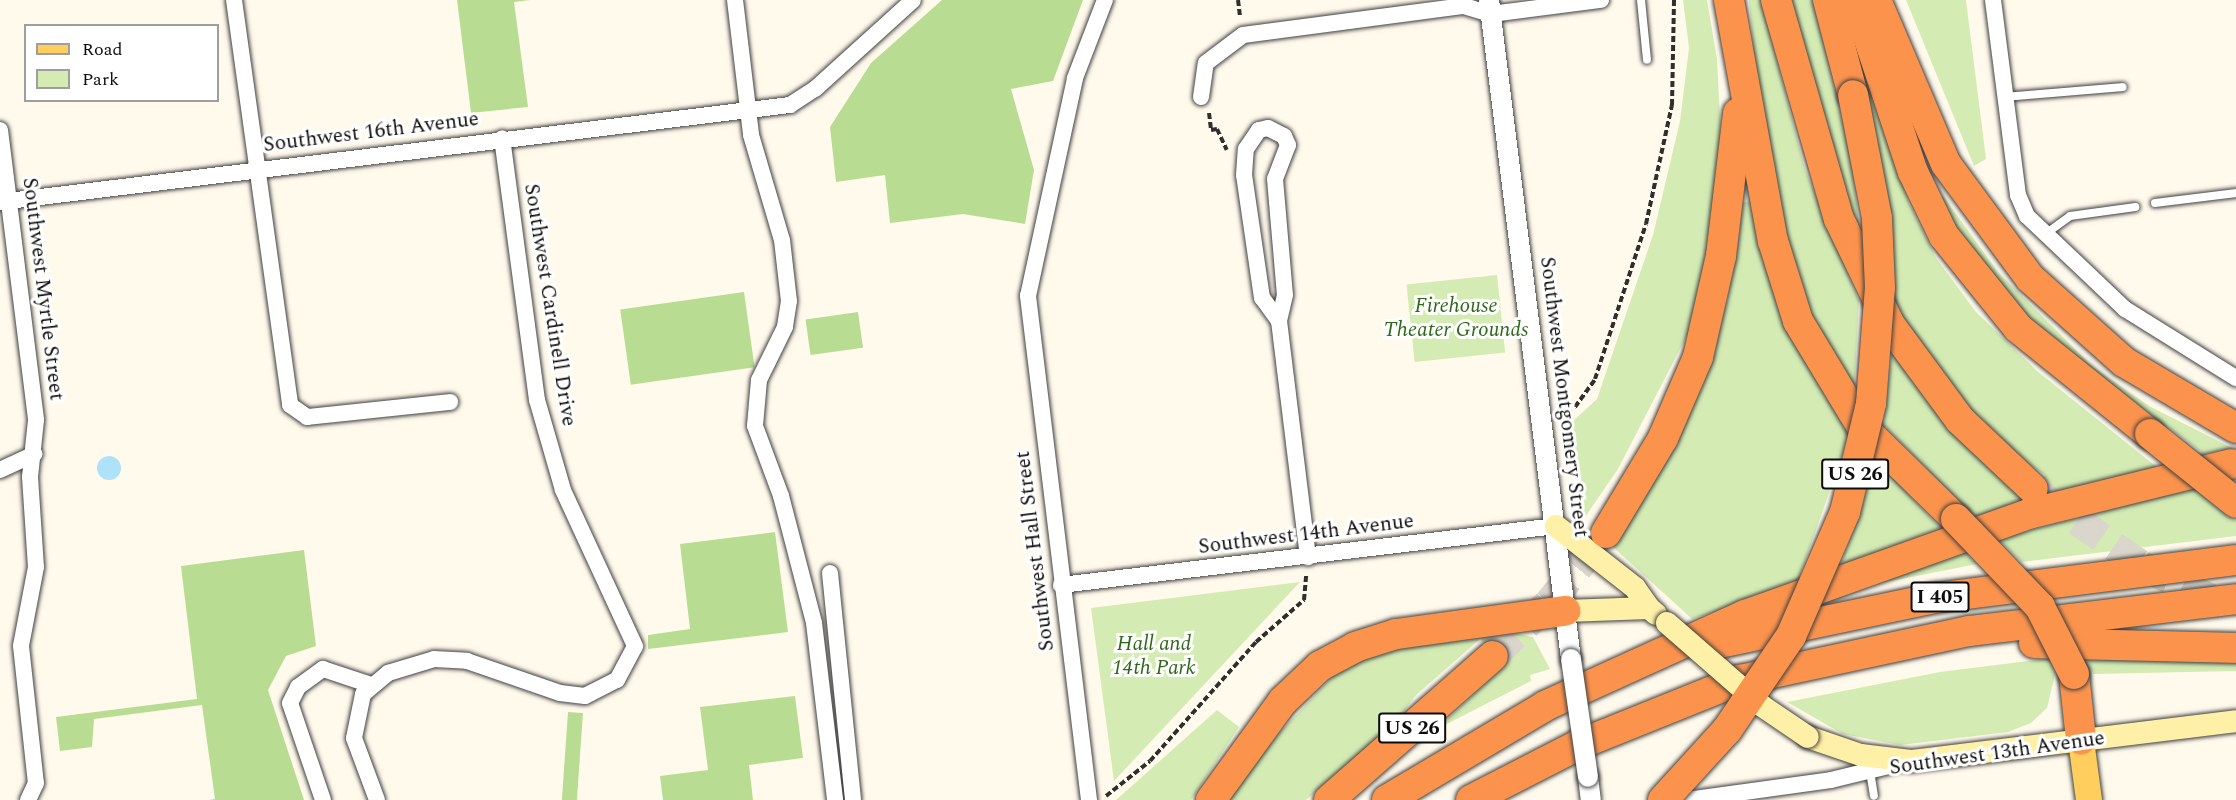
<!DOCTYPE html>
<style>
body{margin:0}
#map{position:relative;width:2236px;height:800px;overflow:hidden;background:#fffaec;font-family:Spectral,serif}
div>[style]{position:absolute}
.green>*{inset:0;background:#d4ecb4;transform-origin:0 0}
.forest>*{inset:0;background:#b8dd92;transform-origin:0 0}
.water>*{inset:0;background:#aee2fa}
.round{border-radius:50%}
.motorway-tunnel>*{height:30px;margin-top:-15px;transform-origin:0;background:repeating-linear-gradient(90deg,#dbd6cb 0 30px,transparent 0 45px)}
.path>*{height:4px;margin-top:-2px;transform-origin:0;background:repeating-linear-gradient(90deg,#2f2f2f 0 6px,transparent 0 9px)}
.roads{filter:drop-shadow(0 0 2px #404040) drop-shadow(0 0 2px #404040)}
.service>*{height:8px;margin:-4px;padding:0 4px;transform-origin:4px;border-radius:4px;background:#fff}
.minor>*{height:16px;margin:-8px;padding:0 8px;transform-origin:8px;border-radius:8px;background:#fff}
.tertiary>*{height:20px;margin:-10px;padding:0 10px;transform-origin:10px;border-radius:10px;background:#fff}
.secondary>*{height:22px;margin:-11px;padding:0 11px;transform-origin:11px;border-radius:11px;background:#fff0a7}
.primary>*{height:26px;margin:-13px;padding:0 13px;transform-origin:13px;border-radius:13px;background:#ffce5c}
.motorway>*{height:30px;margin:-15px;padding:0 15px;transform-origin:15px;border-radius:15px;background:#fc934d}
.bridges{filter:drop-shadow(0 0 2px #404040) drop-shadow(0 0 2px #404040)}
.tertiary-bridge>*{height:20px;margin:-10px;padding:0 10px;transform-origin:10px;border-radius:10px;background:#fff}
.secondary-bridge>*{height:22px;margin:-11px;padding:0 11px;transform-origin:11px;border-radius:11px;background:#fff0a7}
.motorway-bridge>*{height:30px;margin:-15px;padding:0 15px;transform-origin:15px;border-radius:15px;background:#fc934d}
span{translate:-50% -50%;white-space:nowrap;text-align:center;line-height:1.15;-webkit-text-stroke:6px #fff;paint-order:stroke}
.shield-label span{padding:2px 4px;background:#fff;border:2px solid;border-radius:4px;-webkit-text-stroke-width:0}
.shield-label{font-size:20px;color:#0d0d0d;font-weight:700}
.street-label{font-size:21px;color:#0d0d0d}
.park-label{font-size:21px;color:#2e6819;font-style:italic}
.legend{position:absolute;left:24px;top:24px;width:195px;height:78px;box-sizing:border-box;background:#fff;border:2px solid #9e9e9e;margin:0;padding:8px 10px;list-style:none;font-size:18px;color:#0d0d0d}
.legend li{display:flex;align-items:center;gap:12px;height:30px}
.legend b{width:30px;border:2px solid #9e9e9e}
</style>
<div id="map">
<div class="green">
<i style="clip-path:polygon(1683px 0,1707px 0,1717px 59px,1721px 138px,1710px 239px,1695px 320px,1618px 469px,1583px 520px,1572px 422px,1597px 399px,1653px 235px,1680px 121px,1689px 48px)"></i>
<i style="clip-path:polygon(1749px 0,1761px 0,1805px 169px,1859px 301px,1854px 390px,1799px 298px,1760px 120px)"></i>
<i style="clip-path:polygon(1786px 0,1813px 0,1851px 156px,1862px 248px)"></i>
<i style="clip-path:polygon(1906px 0,1966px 0,1986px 159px,1974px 166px)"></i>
<i style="clip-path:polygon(1872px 90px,1909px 203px,1936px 258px,1976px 312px,2037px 371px,2158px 468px,1977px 519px,1883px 424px,1892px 351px,1943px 420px,2024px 500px,2045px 475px,1995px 440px,1894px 319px,1865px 92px)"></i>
<i style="clip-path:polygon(1943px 196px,1998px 272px,2092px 366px,2149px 406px,2236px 450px,2236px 470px,2221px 450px,2204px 454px,2034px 327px,1984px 270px,1939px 199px)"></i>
<i style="clip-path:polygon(1753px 201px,1805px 361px,1850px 433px,1797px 584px,1692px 619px,1613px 547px,1676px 443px,1709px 366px,1728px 298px,1740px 203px)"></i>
<i style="left:1497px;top:275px;width:78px;height:91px;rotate:84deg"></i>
<i style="clip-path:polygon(1875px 459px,1941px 529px,1840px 566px,1860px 513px)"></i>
<i style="clip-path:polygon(2193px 488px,2236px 521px,2236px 536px,2022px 562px,1998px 539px)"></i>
<i style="clip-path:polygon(1962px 550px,1977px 564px,1841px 591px)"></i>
<i style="clip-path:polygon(1300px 582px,1114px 781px,1091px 608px)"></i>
<i style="clip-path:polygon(1511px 632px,1533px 637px,1550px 669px,1530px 675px,1531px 681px,1437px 729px,1506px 665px,1480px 639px,1416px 695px,1390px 730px,1306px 800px,1228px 800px,1267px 746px,1337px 672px,1381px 652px)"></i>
<i style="clip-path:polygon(2086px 654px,2236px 659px,2236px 671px,2093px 674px)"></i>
<i style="clip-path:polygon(2052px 658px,2055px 675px,2047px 708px,2031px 723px,2008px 732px,1900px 745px,1843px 734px,1787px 702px,1940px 672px)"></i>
<i style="clip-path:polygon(1217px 710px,1239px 727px,1191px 800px,1116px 800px)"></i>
</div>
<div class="forest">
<i style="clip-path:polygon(457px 0,530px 0,514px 2px,528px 107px,471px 113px)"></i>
<i style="clip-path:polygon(942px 0,1083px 0,1053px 81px,1011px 89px,1034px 170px,1025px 224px,963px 214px,890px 223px,885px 175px,836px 182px,830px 127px,871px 63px)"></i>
<i style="left:744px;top:292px;width:76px;height:125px;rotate:82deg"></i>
<i style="left:858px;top:312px;width:36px;height:53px;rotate:82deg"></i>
<i style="clip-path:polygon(775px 532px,788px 632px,648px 649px,648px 635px,690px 629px,680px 544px)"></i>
<i style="clip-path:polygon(304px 550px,316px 646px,286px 656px,268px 690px,304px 800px,209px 800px,215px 799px,202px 705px,94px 719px,92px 747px,60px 751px,56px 717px,197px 699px,181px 566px)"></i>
<i style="clip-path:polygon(795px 696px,803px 758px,749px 765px,753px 800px,663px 800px,660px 776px,708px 770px,700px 707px)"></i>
<i style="left:568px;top:712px;width:15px;height:89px;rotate:4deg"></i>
</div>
<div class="water">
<i class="round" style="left:97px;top:456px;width:24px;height:24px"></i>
</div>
<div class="motorway-tunnel">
<i style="left:2040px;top:495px;width:124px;rotate:34.8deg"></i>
<i style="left:2142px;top:566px;width:91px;rotate:25.4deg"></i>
<i style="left:1493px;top:656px;width:77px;rotate:-43.4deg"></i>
<i style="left:1549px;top:603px;width:90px;rotate:-50.8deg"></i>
</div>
<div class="path">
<i style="left:1238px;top:0;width:17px;rotate:83deg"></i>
<i style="left:1209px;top:113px;width:17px;rotate:83deg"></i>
<i style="left:1211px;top:130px;width:6px;rotate:-9deg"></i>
<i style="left:1217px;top:129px;width:23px;rotate:65deg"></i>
<i style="left:1558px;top:414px;width:18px;rotate:-22deg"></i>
<i style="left:1575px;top:407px;width:34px;rotate:-54deg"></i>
<i style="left:1595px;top:379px;width:163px;rotate:-71.8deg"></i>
<i style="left:1646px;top:224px;width:122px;rotate:-77.7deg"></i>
<i style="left:1672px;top:105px;width:105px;rotate:-88.9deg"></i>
<i style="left:1106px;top:796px;width:56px;rotate:-38.5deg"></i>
<i style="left:1150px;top:761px;width:159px;rotate:-48.3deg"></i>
<i style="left:1256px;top:642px;width:64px;rotate:-41.2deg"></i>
<i style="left:1304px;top:600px;width:25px;rotate:-85deg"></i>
</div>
<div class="roads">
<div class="service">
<i style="left:1641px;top:0;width:60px;rotate:84.3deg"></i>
<i style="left:2005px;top:97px;width:118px;rotate:-4.8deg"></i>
<i style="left:2155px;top:203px;width:82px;rotate:-7deg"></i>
<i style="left:2044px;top:235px;width:32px;rotate:-36deg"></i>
<i style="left:2070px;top:216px;width:66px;rotate:-7.9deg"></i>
<i style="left:1870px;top:771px;width:25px;rotate:81deg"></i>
</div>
<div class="minor">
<i style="left:234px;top:0;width:409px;rotate:82.1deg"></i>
<i style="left:290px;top:405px;width:21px;rotate:35deg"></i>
<i style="left:307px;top:417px;width:144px;rotate:-6deg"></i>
<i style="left:735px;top:0;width:136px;rotate:83.2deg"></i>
<i style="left:751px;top:135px;width:109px;rotate:73.6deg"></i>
<i style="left:782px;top:240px;width:61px;rotate:83.5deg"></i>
<i style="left:789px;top:301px;width:26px;rotate:99deg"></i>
<i style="left:785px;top:327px;width:59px;rotate:116.1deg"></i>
<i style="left:759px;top:380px;width:46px;rotate:95deg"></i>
<i style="left:755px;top:426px;width:75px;rotate:69.6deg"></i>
<i style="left:781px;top:496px;width:131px;rotate:75.4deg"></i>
<i style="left:814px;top:623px;width:178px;rotate:83.2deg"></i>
<i style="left:1993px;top:0;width:197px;rotate:82.7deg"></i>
<i style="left:2018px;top:195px;width:23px;rotate:67deg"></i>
<i style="left:2027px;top:216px;width:135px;rotate:43.5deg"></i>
<i style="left:2125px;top:309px;width:131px;rotate:31.9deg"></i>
<i style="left:1201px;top:97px;width:34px;rotate:-82deg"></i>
<i style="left:1206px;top:63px;width:46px;rotate:-37.1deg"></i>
<i style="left:1243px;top:35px;width:223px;rotate:-7.5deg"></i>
<i style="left:1464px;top:6px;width:28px;rotate:17deg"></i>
<i style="left:1491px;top:14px;width:111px;rotate:-7.3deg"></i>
<i style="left:1268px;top:128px;width:18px;rotate:27deg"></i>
<i style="left:1284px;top:136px;width:10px;rotate:66deg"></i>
<i style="left:1288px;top:145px;width:36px;rotate:111deg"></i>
<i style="left:1275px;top:179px;width:116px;rotate:85.1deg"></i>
<i style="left:1285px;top:295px;width:27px;rotate:103deg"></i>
<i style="left:1279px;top:321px;width:29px;rotate:-126deg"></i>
<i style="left:1262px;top:298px;width:124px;rotate:-98.3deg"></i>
<i style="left:1244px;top:175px;width:26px;rotate:-86deg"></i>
<i style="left:1246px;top:149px;width:23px;rotate:-56deg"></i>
<i style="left:1259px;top:130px;width:9px;rotate:-13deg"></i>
<i style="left:0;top:130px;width:292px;rotate:82.9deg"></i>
<i style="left:36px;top:420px;width:57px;rotate:96deg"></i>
<i style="left:30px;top:477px;width:90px;rotate:86.2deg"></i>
<i style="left:36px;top:567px;width:80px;rotate:100.8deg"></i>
<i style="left:21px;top:646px;width:138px;rotate:83.8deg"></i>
<i style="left:36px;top:783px;width:19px;rotate:115deg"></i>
<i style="left:0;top:202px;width:796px;rotate:-7deg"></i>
<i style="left:790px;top:105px;width:30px;rotate:-33deg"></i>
<i style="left:815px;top:89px;width:132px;rotate:-42.2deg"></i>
<i style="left:1279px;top:321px;width:238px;rotate:83deg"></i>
<i style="left:0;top:470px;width:38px;rotate:-25deg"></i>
<i style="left:830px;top:573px;width:228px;rotate:84.2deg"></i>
<i style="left:1061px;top:585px;width:499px;rotate:-6.8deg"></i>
<i style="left:323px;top:800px;width:102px;rotate:-108.8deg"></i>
<i style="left:290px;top:703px;width:18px;rotate:-63deg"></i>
<i style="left:298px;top:687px;width:31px;rotate:-36deg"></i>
<i style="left:323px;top:669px;width:51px;rotate:18.4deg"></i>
<i style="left:377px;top:800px;width:66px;rotate:-110.4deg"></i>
<i style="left:354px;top:738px;width:45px;rotate:-78.4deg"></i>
<i style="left:363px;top:694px;width:33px;rotate:-40deg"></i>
<i style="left:388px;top:673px;width:48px;rotate:-16.9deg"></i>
<i style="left:434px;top:659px;width:33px;rotate:3deg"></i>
<i style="left:467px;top:661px;width:98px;rotate:19deg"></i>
<i style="left:560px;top:693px;width:25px;rotate:7deg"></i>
<i style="left:585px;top:696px;width:36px;rotate:-27deg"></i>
<i style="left:617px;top:680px;width:38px;rotate:-62deg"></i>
<i style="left:635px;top:646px;width:172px;rotate:-114.8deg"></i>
<i style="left:563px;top:490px;width:94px;rotate:-106.1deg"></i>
<i style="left:537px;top:400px;width:264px;rotate:-97.6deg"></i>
<i style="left:1089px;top:800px;width:508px;rotate:-96.9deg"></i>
<i style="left:1028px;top:296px;width:223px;rotate:-77.8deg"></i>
<i style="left:1075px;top:78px;width:84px;rotate:-69deg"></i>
<i style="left:1687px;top:800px;width:145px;rotate:-7.9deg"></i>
<i style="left:1831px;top:780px;width:72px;rotate:-13.7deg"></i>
</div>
<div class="tertiary">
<i style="left:1489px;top:0;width:664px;rotate:82.91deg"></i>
<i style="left:1588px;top:777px;width:23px;rotate:83deg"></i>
</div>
<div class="secondary">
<i style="left:1556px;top:526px;width:100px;rotate:38.1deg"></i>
<i style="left:1635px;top:588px;width:24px;rotate:55deg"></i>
<i style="left:1565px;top:611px;width:84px;rotate:-2deg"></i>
<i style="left:1649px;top:608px;width:9px;rotate:41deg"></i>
<i style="left:1808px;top:737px;width:56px;rotate:18.8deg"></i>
<i style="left:1861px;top:755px;width:50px;rotate:6.8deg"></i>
<i style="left:1911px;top:761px;width:327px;rotate:-7deg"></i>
</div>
<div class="primary">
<i style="left:2081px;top:740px;width:61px;rotate:82.4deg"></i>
</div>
<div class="motorway">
<i style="left:1729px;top:0;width:245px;rotate:79.7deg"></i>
<i style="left:1773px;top:241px;width:84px;rotate:72.6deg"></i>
<i style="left:1798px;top:321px;width:124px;rotate:58.9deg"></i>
<i style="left:1862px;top:427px;width:132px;rotate:44.4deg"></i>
<i style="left:1776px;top:0;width:228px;rotate:74deg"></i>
<i style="left:1839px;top:219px;width:118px;rotate:64.3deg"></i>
<i style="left:1890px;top:325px;width:118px;rotate:53.6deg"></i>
<i style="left:1960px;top:420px;width:100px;rotate:43.4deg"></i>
<i style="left:1828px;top:0;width:98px;rotate:75.3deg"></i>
<i style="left:1856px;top:0;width:181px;rotate:71.7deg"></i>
<i style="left:1913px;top:172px;width:71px;rotate:64.2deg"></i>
<i style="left:1944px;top:236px;width:118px;rotate:51.2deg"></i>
<i style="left:2018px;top:328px;width:169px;rotate:38.8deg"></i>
<i style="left:1876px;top:0;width:178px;rotate:66.9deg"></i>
<i style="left:1946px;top:164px;width:142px;rotate:53.6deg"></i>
<i style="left:2030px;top:278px;width:126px;rotate:41.8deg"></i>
<i style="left:2124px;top:362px;width:130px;rotate:30.5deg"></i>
<i style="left:1606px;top:533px;width:111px;rotate:-59deg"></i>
<i style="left:1663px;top:438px;width:88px;rotate:-66.6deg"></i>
<i style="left:1698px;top:357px;width:104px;rotate:-77.2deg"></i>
<i style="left:1721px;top:256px;width:144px;rotate:-83.2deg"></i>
<i style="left:2034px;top:643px;width:202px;rotate:1.4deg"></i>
<i style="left:1710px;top:645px;width:230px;rotate:-11.8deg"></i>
<i style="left:1935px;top:598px;width:303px;rotate:-7.2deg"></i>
<i style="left:2074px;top:674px;width:66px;rotate:83.9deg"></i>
<i style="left:1211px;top:800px;width:122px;rotate:-54deg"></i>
<i style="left:1283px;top:701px;width:51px;rotate:-43.4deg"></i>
<i style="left:1320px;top:666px;width:40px;rotate:-28deg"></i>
<i style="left:1355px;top:647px;width:43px;rotate:-17.6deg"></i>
<i style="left:1396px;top:634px;width:171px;rotate:-7.8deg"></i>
<i style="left:1329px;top:800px;width:218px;rotate:-41.3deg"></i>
<i style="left:1387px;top:800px;width:184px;rotate:-30.7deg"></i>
<i style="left:1545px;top:706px;width:220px;rotate:-24.5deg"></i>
<i style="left:1745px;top:615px;width:305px;rotate:-19.6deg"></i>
<i style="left:2032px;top:513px;width:205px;rotate:-13.8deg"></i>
<i style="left:1471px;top:800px;width:120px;rotate:-27.2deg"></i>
<i style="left:1578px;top:745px;width:175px;rotate:-21.9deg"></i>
<i style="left:1740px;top:680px;width:234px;rotate:-12.1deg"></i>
<i style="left:1969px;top:631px;width:269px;rotate:-6.8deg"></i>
</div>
</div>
<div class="bridges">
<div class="tertiary-bridge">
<i style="left:1571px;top:659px;width:119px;rotate:81.8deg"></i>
</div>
<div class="secondary-bridge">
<i style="left:1667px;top:623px;width:126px;rotate:41.1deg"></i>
<i style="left:1762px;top:706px;width:55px;rotate:34deg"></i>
</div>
<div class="motorway-bridge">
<i style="left:2150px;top:434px;width:110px;rotate:38.7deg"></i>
<i style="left:1956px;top:519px;width:122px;rotate:46.3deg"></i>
<i style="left:2040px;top:607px;width:75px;rotate:63.1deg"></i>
<i style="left:1663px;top:800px;width:95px;rotate:-47.6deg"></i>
<i style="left:1727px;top:730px;width:114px;rotate:-55.8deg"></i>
<i style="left:1791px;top:636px;width:135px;rotate:-66.5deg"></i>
<i style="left:1845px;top:512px;width:111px;rotate:-76.5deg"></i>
<i style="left:1871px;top:404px;width:116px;rotate:-85.6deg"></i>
<i style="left:1880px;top:288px;width:70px;rotate:-92.5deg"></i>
<i style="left:1877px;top:218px;width:125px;rotate:-101deg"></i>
</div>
</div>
<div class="shield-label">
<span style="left:1855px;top:474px">US 26</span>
<span style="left:1940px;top:597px">I 405</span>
<span style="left:1412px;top:728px">US 26</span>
</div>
<div class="street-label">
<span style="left:371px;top:132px;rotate:-7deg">Southwest 16th Avenue</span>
<span style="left:43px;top:289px;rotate:83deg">Southwest Myrtle Street</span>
<span style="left:550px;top:305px;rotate:81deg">Southwest Cardinell Drive</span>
<span style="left:1564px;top:397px;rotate:83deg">Southwest Montgomery Street</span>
<span style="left:1306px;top:534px;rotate:-7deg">Southwest 14th Avenue</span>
<span style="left:1035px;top:551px;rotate:-97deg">Southwest Hall Street</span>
<span style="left:1997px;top:753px;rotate:-8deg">Southwest 13th Avenue</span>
</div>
<div class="park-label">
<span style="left:1456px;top:318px">Firehouse<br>Theater Grounds</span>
<span style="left:1154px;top:656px">Hall and<br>14th Park</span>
</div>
<ul class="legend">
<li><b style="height:8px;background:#ffce5c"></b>Road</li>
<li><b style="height:16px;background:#d4ecb4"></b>Park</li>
</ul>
</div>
